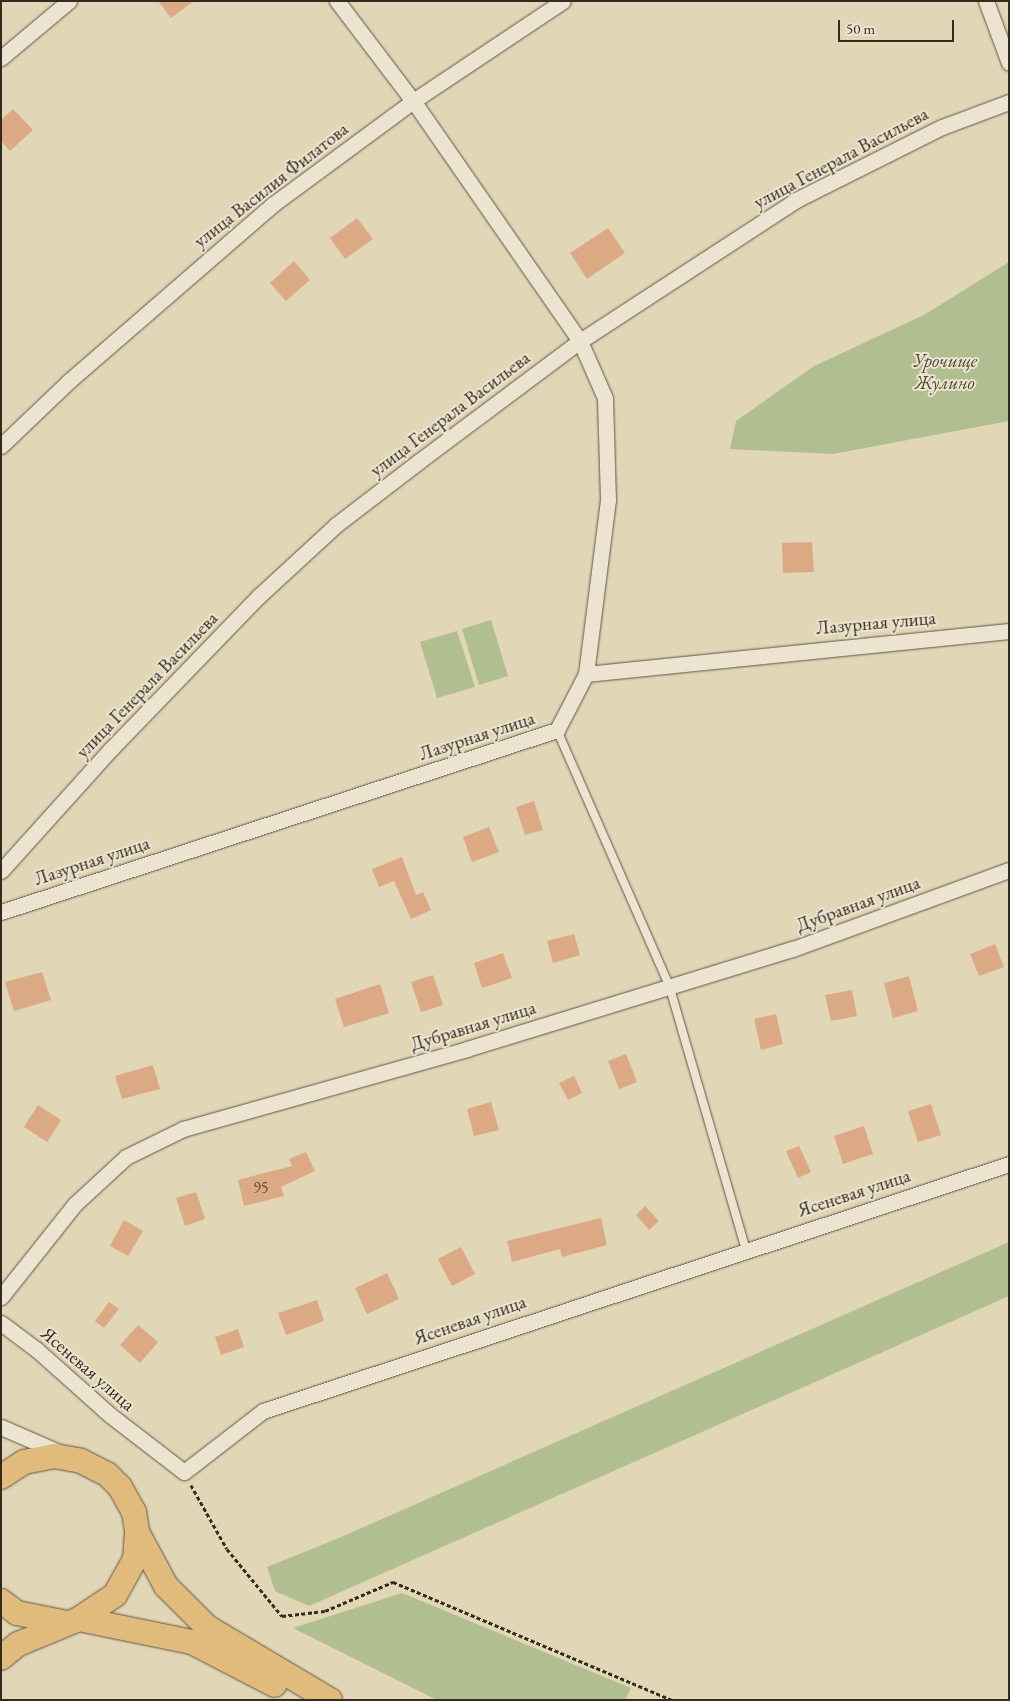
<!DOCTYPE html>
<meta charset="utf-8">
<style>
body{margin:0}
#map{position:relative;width:1010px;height:1701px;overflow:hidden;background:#e1d6b6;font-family:"EB Garamond",serif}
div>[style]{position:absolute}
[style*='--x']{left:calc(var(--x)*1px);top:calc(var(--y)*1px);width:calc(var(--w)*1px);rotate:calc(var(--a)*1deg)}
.green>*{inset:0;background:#b1be90}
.building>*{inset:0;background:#dbaa85}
.path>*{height:2.5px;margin-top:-1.25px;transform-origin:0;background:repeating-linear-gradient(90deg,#362a1e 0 4px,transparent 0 6.5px)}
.roads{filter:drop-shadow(0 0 1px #615544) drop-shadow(0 0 1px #615544)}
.service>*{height:8px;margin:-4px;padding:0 4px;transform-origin:4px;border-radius:4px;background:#ece4d0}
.minor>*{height:15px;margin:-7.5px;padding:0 7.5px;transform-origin:7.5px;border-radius:7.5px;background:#ece4d0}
.primary>*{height:24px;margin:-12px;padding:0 12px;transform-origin:12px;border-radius:12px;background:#e0bb7b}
span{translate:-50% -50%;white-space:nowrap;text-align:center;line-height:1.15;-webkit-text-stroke:4px #ece4d0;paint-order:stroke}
.number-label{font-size:16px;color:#5f4a38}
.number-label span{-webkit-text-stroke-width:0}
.street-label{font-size:19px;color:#362a1e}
.park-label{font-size:19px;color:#4f4835;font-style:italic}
.frame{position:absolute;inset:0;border:2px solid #362a1e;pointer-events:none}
.scale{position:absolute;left:838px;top:20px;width:116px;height:22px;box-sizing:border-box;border:2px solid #362a1e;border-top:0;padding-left:6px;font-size:15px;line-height:18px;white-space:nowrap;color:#362a1e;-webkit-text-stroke:4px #ece4d0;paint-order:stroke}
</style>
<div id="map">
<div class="green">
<i style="clip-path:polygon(1009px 262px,1009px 421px,833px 454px,730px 449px,736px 421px,814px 366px,924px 315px)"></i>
<i style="clip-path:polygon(491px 620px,508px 676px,479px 685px,462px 629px)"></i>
<i style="clip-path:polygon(457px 631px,475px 687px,437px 698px,420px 642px)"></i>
<i style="clip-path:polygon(1009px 1242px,1009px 1296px,309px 1606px,275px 1591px,267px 1567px,339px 1538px)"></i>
<i style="clip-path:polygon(402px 1593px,631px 1688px,625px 1700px,437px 1700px,293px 1628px)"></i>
</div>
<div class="building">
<i style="clip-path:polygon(158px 1px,194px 1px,171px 18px)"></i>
<i style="clip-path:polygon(13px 109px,33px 130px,10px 151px,1px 141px,1px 120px)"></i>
<i style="clip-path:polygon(357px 218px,373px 239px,345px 259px,330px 238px)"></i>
<i style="clip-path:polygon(608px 228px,625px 253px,587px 279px,570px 253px)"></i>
<i style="clip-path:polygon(294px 261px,310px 280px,286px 301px,270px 283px)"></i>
<i style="clip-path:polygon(812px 542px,814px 572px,783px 573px,782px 543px)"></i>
<i style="clip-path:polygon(534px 801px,543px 830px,525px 835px,516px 807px)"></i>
<i style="clip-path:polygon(489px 827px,499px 852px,472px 862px,463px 837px)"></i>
<i style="clip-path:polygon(402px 857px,416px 895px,423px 892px,431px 910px,411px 919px,394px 881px,379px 887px,372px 869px)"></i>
<i style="clip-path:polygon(574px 934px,580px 955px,553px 963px,547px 941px)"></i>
<i style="clip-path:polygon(995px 944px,1004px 967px,979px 976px,970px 954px)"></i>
<i style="clip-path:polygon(503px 953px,512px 978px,482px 988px,474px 963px)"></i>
<i style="clip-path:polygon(42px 972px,51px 1000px,14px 1011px,5px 982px)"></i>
<i style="clip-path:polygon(433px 975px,443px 1005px,421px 1012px,411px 982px)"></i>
<i style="clip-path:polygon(909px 976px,918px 1011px,893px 1018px,884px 983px)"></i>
<i style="clip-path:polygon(380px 984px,389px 1013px,344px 1027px,335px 999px)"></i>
<i style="clip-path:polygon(852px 990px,857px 1016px,831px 1021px,825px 995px)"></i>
<i style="clip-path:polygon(776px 1014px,783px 1044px,761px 1050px,754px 1019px)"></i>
<i style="clip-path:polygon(626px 1054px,637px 1082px,619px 1089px,608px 1061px)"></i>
<i style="clip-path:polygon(153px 1065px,160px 1089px,122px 1099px,115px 1076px)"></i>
<i style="clip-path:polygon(574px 1076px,582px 1093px,568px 1100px,559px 1083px)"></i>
<i style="clip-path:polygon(491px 1102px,499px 1130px,474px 1136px,467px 1109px)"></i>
<i style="clip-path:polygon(931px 1104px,941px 1135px,918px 1142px,908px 1111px)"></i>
<i style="clip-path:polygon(38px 1105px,61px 1120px,47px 1142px,24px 1127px)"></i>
<i style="clip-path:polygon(864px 1126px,873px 1154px,843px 1164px,834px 1136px)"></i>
<i style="clip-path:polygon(799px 1146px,811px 1172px,798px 1178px,786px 1151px)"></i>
<i style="clip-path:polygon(306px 1152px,315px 1171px,281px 1187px,284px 1196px,244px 1206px,238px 1180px,292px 1166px,289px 1159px)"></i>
<i style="clip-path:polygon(196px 1192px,205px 1219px,185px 1226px,176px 1198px)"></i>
<i style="clip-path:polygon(645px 1206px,659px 1221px,649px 1230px,636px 1215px)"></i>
<i style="clip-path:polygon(601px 1218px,607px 1245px,562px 1257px,560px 1249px,512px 1262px,507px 1241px)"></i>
<i style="clip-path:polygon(124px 1220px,143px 1231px,128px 1256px,110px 1246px)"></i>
<i style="clip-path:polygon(461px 1247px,475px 1274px,452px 1286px,438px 1259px)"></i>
<i style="clip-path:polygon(387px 1273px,399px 1299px,367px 1314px,355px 1288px)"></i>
<i style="clip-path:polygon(317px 1300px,324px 1321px,286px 1335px,278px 1313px)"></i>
<i style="clip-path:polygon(109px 1302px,119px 1309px,104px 1328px,95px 1321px)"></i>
<i style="clip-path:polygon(138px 1325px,158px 1342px,140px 1363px,120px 1345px)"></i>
<i style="clip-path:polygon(238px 1329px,244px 1347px,221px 1355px,215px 1337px)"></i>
</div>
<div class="path">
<i style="--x:191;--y:1485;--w:73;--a:60.6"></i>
<i style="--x:227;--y:1549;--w:87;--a:50.6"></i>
<i style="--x:282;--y:1616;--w:43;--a:-6.6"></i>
<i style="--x:325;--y:1611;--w:74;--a:-23.1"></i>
<i style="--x:393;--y:1582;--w:304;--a:22.9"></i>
</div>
<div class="roads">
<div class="service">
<i style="--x:557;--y:730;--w:279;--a:66.3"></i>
<i style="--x:669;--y:985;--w:276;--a:73.8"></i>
</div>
<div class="minor">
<i style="--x:986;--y:1;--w:66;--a:69.6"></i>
<i style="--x:1;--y:58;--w:89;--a:-40"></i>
<i style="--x:1;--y:446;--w:94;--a:-43.7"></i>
<i style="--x:69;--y:381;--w:269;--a:-40.9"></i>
<i style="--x:272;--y:205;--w:175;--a:-36.4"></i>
<i style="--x:413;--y:101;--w:180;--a:-33.7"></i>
<i style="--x:586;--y:674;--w:425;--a:-5.8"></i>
<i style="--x:1;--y:871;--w:164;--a:-48"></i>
<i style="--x:111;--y:749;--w:213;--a:-46"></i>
<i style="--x:259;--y:596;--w:105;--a:-42.7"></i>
<i style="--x:336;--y:525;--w:103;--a:-37.5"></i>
<i style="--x:418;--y:462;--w:202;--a:-36.8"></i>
<i style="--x:580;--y:341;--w:258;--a:-33.1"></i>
<i style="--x:796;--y:200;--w:163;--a:-26.6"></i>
<i style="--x:942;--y:127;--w:72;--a:-20.5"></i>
<i style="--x:1;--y:912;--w:585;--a:-18.13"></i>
<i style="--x:557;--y:730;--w:63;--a:-62.6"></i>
<i style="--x:586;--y:674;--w:175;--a:-82.8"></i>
<i style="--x:608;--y:500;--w:102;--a:-91.7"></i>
<i style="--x:605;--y:398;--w:62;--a:-113.7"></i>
<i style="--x:580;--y:341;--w:292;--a:-124.8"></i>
<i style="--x:413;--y:101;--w:126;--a:-127.2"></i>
<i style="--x:1;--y:1297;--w:119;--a:-51.5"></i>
<i style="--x:75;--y:1204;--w:69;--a:-42.7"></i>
<i style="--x:126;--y:1157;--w:64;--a:-26.2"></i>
<i style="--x:183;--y:1129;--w:295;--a:-15.7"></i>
<i style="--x:467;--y:1049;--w:341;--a:-17.1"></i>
<i style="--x:793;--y:949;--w:230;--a:-20.1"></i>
<i style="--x:1;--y:1323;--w:45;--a:36.9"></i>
<i style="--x:37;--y:1350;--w:98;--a:41.7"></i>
<i style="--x:110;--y:1415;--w:93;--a:37.6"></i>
<i style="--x:184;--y:1472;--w:100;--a:-37.7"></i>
<i style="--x:263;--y:1411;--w:786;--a:-18.32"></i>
<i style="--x:1;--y:1427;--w:65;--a:23.4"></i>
</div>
<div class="primary">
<i style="--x:1;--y:1477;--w:27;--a:-33"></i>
<i style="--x:24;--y:1462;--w:31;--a:-11"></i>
<i style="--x:54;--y:1456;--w:27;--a:10"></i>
<i style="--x:81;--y:1461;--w:29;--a:27"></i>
<i style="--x:107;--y:1474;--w:18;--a:45"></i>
<i style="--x:120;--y:1487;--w:29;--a:61"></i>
<i style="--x:134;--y:1512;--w:20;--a:81"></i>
<i style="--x:137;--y:1532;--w:27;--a:94"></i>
<i style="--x:135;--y:1559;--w:41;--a:119.1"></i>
<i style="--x:115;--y:1595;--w:43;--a:146.3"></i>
<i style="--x:79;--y:1619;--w:66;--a:157.7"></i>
<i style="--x:18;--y:1644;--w:22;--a:141"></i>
<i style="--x:137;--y:1532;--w:61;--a:61.8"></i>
<i style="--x:166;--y:1586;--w:58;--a:45"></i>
<i style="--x:207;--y:1627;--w:143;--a:30.7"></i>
<i style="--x:1;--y:1601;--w:20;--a:37"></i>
<i style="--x:17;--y:1613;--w:51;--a:11.3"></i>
<i style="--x:79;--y:1619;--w:115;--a:11.5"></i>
<i style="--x:192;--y:1642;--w:93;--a:27.4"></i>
</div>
</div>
<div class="number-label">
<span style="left:261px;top:1188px">95</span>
</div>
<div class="street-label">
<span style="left:841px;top:158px;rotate:-28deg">улица Генерала Васильева</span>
<span style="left:271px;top:185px;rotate:-38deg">улица Василия Филатова</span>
<span style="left:450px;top:414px;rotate:-37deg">улица Генерала Васильева</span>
<span style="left:876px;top:623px;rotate:-5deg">Лазурная улица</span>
<span style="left:147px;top:685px;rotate:-46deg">улица Генерала Васильева</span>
<span style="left:477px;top:736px;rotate:-18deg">Лазурная улица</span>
<span style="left:92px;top:861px;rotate:-18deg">Лазурная улица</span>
<span style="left:858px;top:904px;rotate:-20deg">Дубравная улица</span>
<span style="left:473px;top:1026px;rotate:-17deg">Дубравная улица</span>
<span style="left:854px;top:1193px;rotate:-18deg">Ясеневая улица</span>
<span style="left:470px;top:1320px;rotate:-19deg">Ясеневая улица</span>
<span style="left:88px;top:1369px;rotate:41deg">Ясеневая улица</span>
</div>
<div class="park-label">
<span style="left:945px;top:372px">Урочище<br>Жулино</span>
</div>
<div class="frame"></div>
<div class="scale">50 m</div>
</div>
